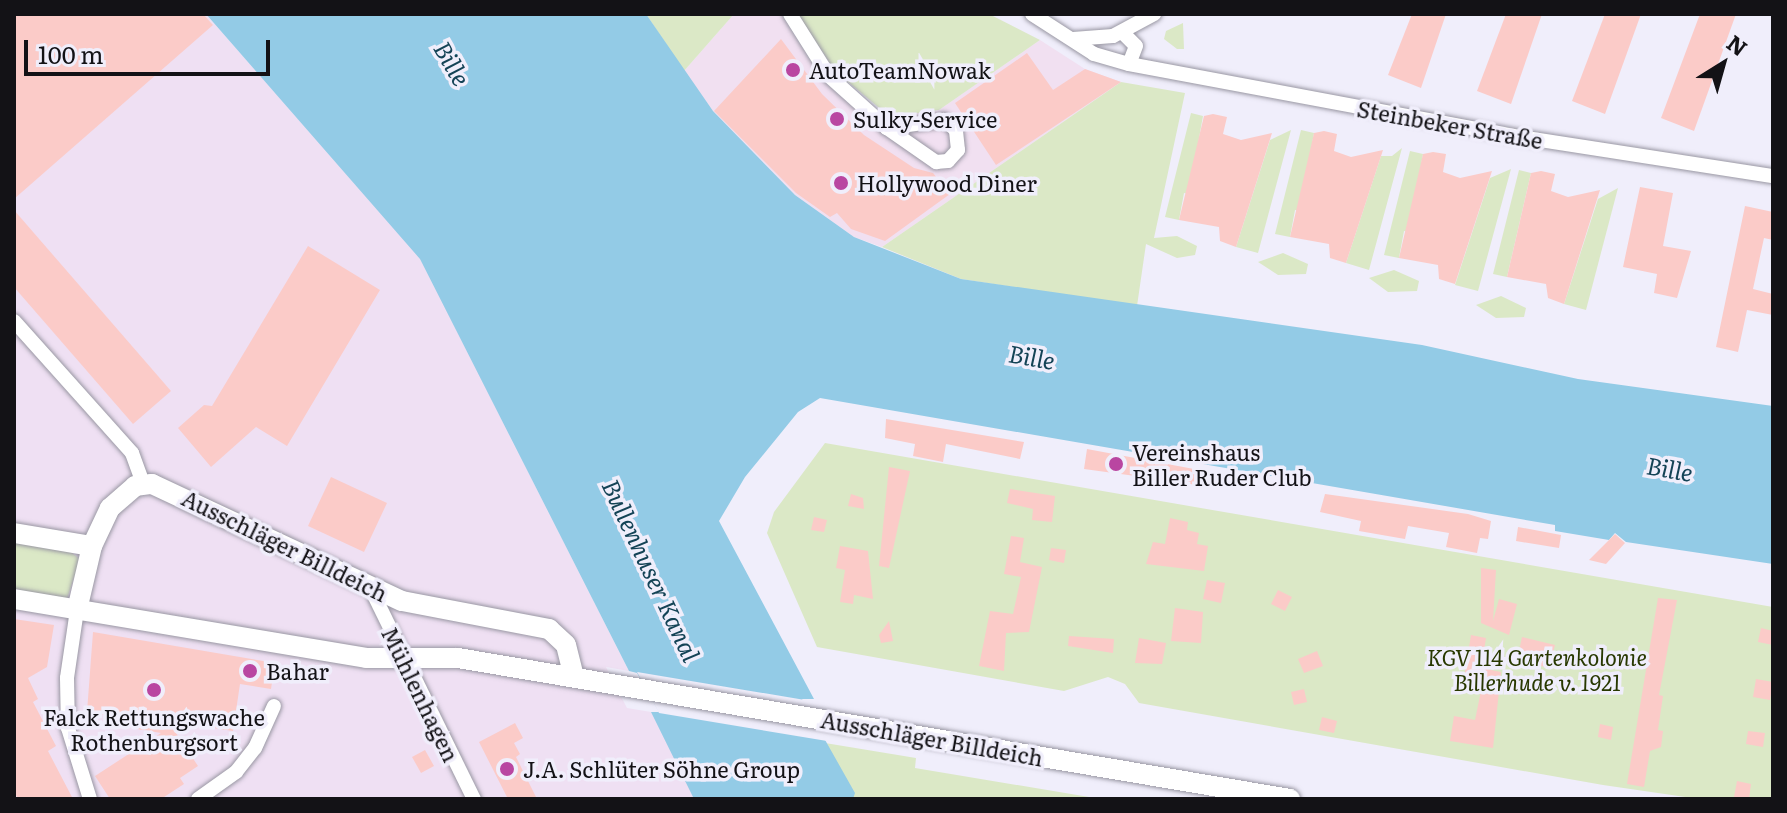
<!DOCTYPE html>
<meta charset="utf-8">
<style>
body{margin:0}
#map{position:relative;width:1787px;height:813px;overflow:hidden;background:#f0eefb;font-family:Literata,serif}
div>[style]{position:absolute}
[style*='--x']{left:calc(var(--x)*1px);top:calc(var(--y)*1px);width:calc(var(--w)*1px);rotate:calc(var(--a)*1deg)}
.commercial>*{inset:0;background:#f1e0f1}
.industrial>*{inset:0;background:#efe0f3}
.green>*{inset:0;background:#dbe8c6}
.water>*{inset:0;background:#93cbe6}
.pier>*{inset:0;background:#f0eefb}
.building>*{inset:0;background:#fbcbc8}
.roads{filter:drop-shadow(0 0 2px #9997a3) drop-shadow(0 0 2px #9997a3)}
.street>*{height:14px;margin:-7px;padding:0 7px;transform-origin:7px;border-radius:7px;background:#fff}
.secondary>*{height:20px;margin:-10px;padding:0 10px;transform-origin:10px;border-radius:10px;background:#fff}
.dots>*{width:22px;height:22px;translate:-50% -50%;box-sizing:border-box;border:4px solid #f0eefb;border-radius:50%}
span{translate:-50% -50%;white-space:nowrap;text-align:center;line-height:1.15;-webkit-text-stroke:7px #f0eefb;paint-order:stroke}
.poi-label{font-size:22px;color:#131216}
.left{translate:0 -50%;text-align:left}
.street-label{font-size:22px;color:#131216}
.park-label{font-size:22px;color:#283800;font-style:italic}
.water-label{font-size:24px;color:#144356;font-style:italic}
.frame{position:absolute;inset:0;border:16px solid #131216;pointer-events:none}
.north{position:absolute;left:1683px;top:24px;width:80px;height:80px;-webkit-text-stroke:6px #f0eefb;paint-order:stroke;rotate:37deg;font-size:22px;font-weight:700;line-height:32px;text-align:center;color:#131216}
.north::after{content:'';display:block;margin:auto;width:28px;height:36px;background:#131216;clip-path:polygon(50% 0,100% 100%,50% 72%,0 100%)}
.scale{position:absolute;left:24px;top:40px;width:246px;height:36px;box-sizing:border-box;border:4px solid #131216;border-top:0;padding-left:10px;font-size:24px;line-height:28px;white-space:nowrap;color:#131216;-webkit-text-stroke:6px #f0eefb;paint-order:stroke}
</style>
<div id="map">
<div class="commercial">
<i style="clip-path:polygon(734px 14px,781px 14px,823px 81px,883px 133px,890px 117px,939px 110px,1040px 40px,1085px 69px,1121px 82px,882px 247px,854px 237px,795px 195px,713px 111px,684px 71px)"></i>
</div>
<div class="industrial">
<i style="clip-path:polygon(14px 14px,206px 14px,420px 258px,629px 671px,606px 667px,627px 708px,651px 712px,696px 799px,14px 799px)"></i>
</div>
<div class="green">
<i style="clip-path:polygon(646px 14px,734px 14px,684px 71px)"></i>
<i style="clip-path:polygon(798px 14px,989px 14px,1040px 40px,939px 110px,890px 117px,835px 71px)"></i>
<i style="clip-path:polygon(1183px 23px,1184px 49px,1177px 49px,1164px 39px,1166px 31px)"></i>
<i style="clip-path:polygon(1121px 82px,1185px 93px,1154px 238px,1177px 236px,1197px 246px,1195px 255px,1177px 258px,1146px 244px,1137px 306px,961px 279px,882px 247px)"></i>
<i style="clip-path:polygon(1191px 113px,1203px 116px,1189px 194px,1184px 193px,1179px 220px,1165px 217px)"></i>
<i style="clip-path:polygon(1291px 130px,1258px 253px,1236px 247px,1270px 140px)"></i>
<i style="clip-path:polygon(1301px 130px,1314px 133px,1300px 211px,1295px 210px,1290px 237px,1275px 234px)"></i>
<i style="clip-path:polygon(1402px 148px,1369px 270px,1346px 263px,1381px 156px,1392px 156px)"></i>
<i style="clip-path:polygon(1410px 151px,1423px 154px,1409px 232px,1404px 231px,1399px 258px,1384px 255px)"></i>
<i style="clip-path:polygon(1511px 169px,1478px 291px,1455px 285px,1490px 178px)"></i>
<i style="clip-path:polygon(1519px 170px,1531px 173px,1507px 277px,1493px 274px)"></i>
<i style="clip-path:polygon(1618px 188px,1586px 310px,1564px 304px,1598px 199px)"></i>
<i style="clip-path:polygon(1283px 253px,1308px 264px,1306px 274px,1278px 275px,1258px 262px)"></i>
<i style="clip-path:polygon(1394px 270px,1419px 281px,1417px 291px,1388px 292px,1369px 278px)"></i>
<i style="clip-path:polygon(1501px 296px,1526px 308px,1524px 317px,1496px 318px,1476px 305px)"></i>
<i style="clip-path:polygon(825px 443px,1773px 607px,1773px 799px,1699px 799px,1603px 785px,1139px 703px,1125px 684px,1108px 677px,1064px 691px,817px 647px,767px 533px,774px 512px)"></i>
<i style="clip-path:polygon(14px 541px,68px 550px,80px 559px,67px 599px,14px 594px)"></i>
<i style="clip-path:polygon(825px 743px,916px 758px,915px 768px,1101px 799px,853px 799px)"></i>
</div>
<div class="water">
<i style="clip-path:polygon(206px 14px,646px 14px,713px 111px,795px 195px,854px 237px,961px 279px,1422px 345px,1578px 379px,1773px 406px,1773px 564px,1626px 542px,1615px 533px,1609px 540px,1555px 531px,1555px 525px,820px 398px,798px 412px,745px 477px,719px 521px,814px 699px,802px 699px,855px 793px,853px 799px,694px 799px,651px 712px,659px 712px,637px 673px,629px 671px,420px 259px)"></i>
</div>
<div class="pier">
<i style="clip-path:polygon(637px 672px,805px 700px,827px 741px,659px 713px)"></i>
</div>
<div class="building">
<i style="clip-path:polygon(14px 14px,203px 14px,213px 25px,14px 199px)"></i>
<i style="clip-path:polygon(1412px 14px,1446px 14px,1421px 88px,1388px 75px)"></i>
<i style="clip-path:polygon(1506px 14px,1542px 14px,1511px 104px,1477px 91px)"></i>
<i style="clip-path:polygon(1605px 14px,1641px 14px,1605px 114px,1572px 101px)"></i>
<i style="clip-path:polygon(1700px 14px,1736px 14px,1694px 131px,1661px 118px)"></i>
<i style="clip-path:polygon(781px 39px,822px 94px,864px 135px,914px 168px,933px 173px,950px 194px,885px 241px,851px 229px,837px 213px,830px 217px,796px 193px,714px 111px)"></i>
<i style="clip-path:polygon(1027px 53px,1053px 90px,1085px 69px,1121px 82px,996px 165px,955px 103px)"></i>
<i style="clip-path:polygon(1213px 114px,1227px 117px,1223px 134px,1241px 140px,1272px 133px,1236px 247px,1220px 241px,1219px 227px,1179px 220px,1204px 116px)"></i>
<i style="clip-path:polygon(1324px 131px,1337px 134px,1334px 151px,1351px 157px,1383px 150px,1346px 263px,1330px 258px,1329px 244px,1290px 237px,1314px 133px)"></i>
<i style="clip-path:polygon(1433px 152px,1446px 154px,1443px 172px,1460px 178px,1492px 171px,1455px 284px,1439px 279px,1438px 265px,1399px 258px,1423px 154px)"></i>
<i style="clip-path:polygon(1541px 171px,1555px 174px,1551px 191px,1568px 197px,1600px 190px,1564px 304px,1548px 298px,1546px 284px,1507px 277px,1531px 173px)"></i>
<i style="clip-path:polygon(1640px 187px,1673px 193px,1663px 246px,1691px 251px,1677px 298px,1654px 293px,1657px 274px,1623px 267px)"></i>
<i style="clip-path:polygon(1745px 206px,1773px 212px,1773px 240px,1764px 238px,1753px 289px,1773px 294px,1773px 315px,1747px 310px,1738px 352px,1716px 347px)"></i>
<i style="clip-path:polygon(14px 210px,171px 391px,133px 424px,14px 287px)"></i>
<i style="clip-path:polygon(308px 246px,380px 290px,287px 446px,256px 427px,211px 467px,178px 428px,204px 405px,212px 406px)"></i>
<i style="clip-path:polygon(886px 419px,1024px 442px,1020px 459px,946px 444px,943px 462px,913px 456px,915px 444px,885px 438px)"></i>
<i style="clip-path:polygon(1087px 449px,1210px 472px,1207px 487px,1185px 483px,1184px 488px,1171px 485px,1172px 481px,1084px 469px)"></i>
<i style="clip-path:polygon(889px 467px,910px 471px,889px 568px,879px 566px)"></i>
<i style="clip-path:polygon(331px 477px,387px 503px,364px 552px,308px 526px)"></i>
<i style="clip-path:polygon(1010px 489px,1055px 496px,1052px 522px,1032px 520px,1033px 509px,1007px 503px)"></i>
<i style="clip-path:polygon(851px 494px,863px 498px,864px 509px,848px 506px)"></i>
<i style="clip-path:polygon(1325px 494px,1468px 514px,1491px 521px,1488px 539px,1480px 538px,1477px 553px,1446px 547px,1449px 533px,1408px 526px,1405px 539px,1359px 531px,1361px 521px,1320px 512px)"></i>
<i style="clip-path:polygon(814px 517px,827px 520px,824px 532px,811px 530px)"></i>
<i style="clip-path:polygon(1170px 518px,1188px 522px,1187px 530px,1199px 533px,1197px 544px,1208px 546px,1204px 571px,1146px 564px,1153px 542px,1165px 544px)"></i>
<i style="clip-path:polygon(1518px 527px,1561px 535px,1559px 548px,1516px 541px)"></i>
<i style="clip-path:polygon(1615px 534px,1625px 543px,1606px 564px,1589px 560px)"></i>
<i style="clip-path:polygon(1011px 536px,1024px 538px,1020px 562px,1042px 567px,1029px 632px,1006px 633px,1004px 671px,979px 666px,990px 611px,1013px 614px,1021px 577px,1004px 574px)"></i>
<i style="clip-path:polygon(840px 546px,868px 551px,873px 599px,854px 595px,853px 604px,840px 602px,845px 570px,836px 568px)"></i>
<i style="clip-path:polygon(1051px 548px,1066px 550px,1064px 563px,1049px 560px)"></i>
<i style="clip-path:polygon(1481px 568px,1496px 570px,1493px 621px,1499px 599px,1517px 604px,1509px 635px,1481px 623px)"></i>
<i style="clip-path:polygon(1207px 580px,1225px 583px,1221px 603px,1203px 599px)"></i>
<i style="clip-path:polygon(1278px 590px,1292px 597px,1285px 611px,1271px 604px)"></i>
<i style="clip-path:polygon(1658px 598px,1677px 600px,1659px 695px,1663px 696px,1658px 730px,1663px 731px,1661px 747px,1650px 751px,1644px 787px,1627px 784px)"></i>
<i style="clip-path:polygon(1175px 608px,1203px 612px,1201px 643px,1171px 641px)"></i>
<i style="clip-path:polygon(14px 619px,54px 625px,47px 667px,28px 678px,38px 699px,33px 702px,56px 746px,48px 751px,73px 799px,18px 799px,14px 791px)"></i>
<i style="clip-path:polygon(889px 621px,893px 641px,881px 643px,879px 635px)"></i>
<i style="clip-path:polygon(1761px 628px,1773px 631px,1773px 645px,1758px 642px)"></i>
<i style="clip-path:polygon(93px 632px,275px 663px,271px 689px,240px 684px,233px 731px,168px 721px,198px 766px,180px 778px,184px 784px,161px 799px,110px 799px,95px 776px,161px 733px,125px 727px,127px 718px,87px 712px)"></i>
<i style="clip-path:polygon(1471px 635px,1486px 638px,1481px 668px,1501px 672px,1493px 748px,1450px 741px,1454px 716px,1475px 720px,1482px 686px,1463px 684px)"></i>
<i style="clip-path:polygon(1069px 636px,1114px 639px,1113px 653px,1068px 646px)"></i>
<i style="clip-path:polygon(1522px 637px,1555px 645px,1549px 668px,1517px 660px)"></i>
<i style="clip-path:polygon(1139px 638px,1166px 643px,1162px 664px,1135px 663px)"></i>
<i style="clip-path:polygon(1317px 651px,1323px 666px,1304px 673px,1298px 659px)"></i>
<i style="clip-path:polygon(1756px 679px,1773px 682px,1770px 700px,1753px 697px)"></i>
<i style="clip-path:polygon(1304px 689px,1307px 702px,1294px 705px,1291px 692px)"></i>
<i style="clip-path:polygon(1322px 717px,1337px 721px,1334px 733px,1319px 730px)"></i>
<i style="clip-path:polygon(515px 723px,523px 738px,514px 743px,520px 754px,516px 757px,537px 799px,508px 799px,479px 742px)"></i>
<i style="clip-path:polygon(1600px 724px,1613px 727px,1611px 740px,1598px 737px)"></i>
<i style="clip-path:polygon(1748px 731px,1765px 733px,1763px 747px,1746px 744px)"></i>
<i style="clip-path:polygon(425px 750px,434px 766px,421px 773px,412px 757px)"></i>
<i style="clip-path:polygon(1737px 781px,1751px 784px,1749px 799px,1734px 797px)"></i>
</div>
<div class="roads">
<div class="street">
<i style="--x:790;--y:14;--w:73;--a:57.8"></i>
<i style="--x:829;--y:76;--w:78;--a:41.9"></i>
<i style="--x:887;--y:128;--w:60;--a:34.8"></i>
<i style="--x:936;--y:162;--w:12;--a:-5"></i>
<i style="--x:948;--y:161;--w:15;--a:-48"></i>
<i style="--x:958;--y:150;--w:20;--a:-96"></i>
<i style="--x:956;--y:130;--w:16;--a:-140"></i>
<i style="--x:944;--y:120;--w:58;--a:172"></i>
<i style="--x:1032;--y:14;--w:74;--a:32.8"></i>
<i style="--x:1094;--y:54;--w:36;--a:16"></i>
<i style="--x:1129;--y:64;--w:398;--a:10.6"></i>
<i style="--x:1520;--y:137;--w:256;--a:8.8"></i>
<i style="--x:1123;--y:33;--w:18;--a:45"></i>
<i style="--x:1136;--y:46;--w:19;--a:111"></i>
<i style="--x:1073;--y:39;--w:40;--a:-4.3"></i>
<i style="--x:1113;--y:36;--w:47;--a:-28.2"></i>
<i style="--x:14;--y:321;--w:177;--a:48.2"></i>
<i style="--x:132;--y:453;--w:33;--a:70"></i>
<i style="--x:371;--y:589;--w:234;--a:63.9"></i>
<i style="--x:77;--y:610;--w:69;--a:98.4"></i>
<i style="--x:67;--y:678;--w:50;--a:88.9"></i>
<i style="--x:68;--y:728;--w:74;--a:72.8"></i>
<i style="--x:198;--y:799;--w:47;--a:-35.4"></i>
<i style="--x:236;--y:772;--w:31;--a:-52"></i>
<i style="--x:255;--y:748;--w:46;--a:-65.7"></i>
</div>
<div class="secondary">
<i style="--x:14;--y:533;--w:79;--a:9.5"></i>
<i style="--x:14;--y:599;--w:357;--a:9.5"></i>
<i style="--x:366;--y:658;--w:92;--a:0"></i>
<i style="--x:458;--y:658;--w:844;--a:9.62"></i>
<i style="--x:77;--y:610;--w:66;--a:-76.8"></i>
<i style="--x:92;--y:546;--w:42;--a:-64.7"></i>
<i style="--x:110;--y:508;--w:33;--a:-41"></i>
<i style="--x:135;--y:486;--w:17;--a:-7"></i>
<i style="--x:152;--y:484;--w:276;--a:25.1"></i>
<i style="--x:402;--y:601;--w:150;--a:10.8"></i>
<i style="--x:549;--y:629;--w:23;--a:43"></i>
<i style="--x:566;--y:645;--w:33;--a:76"></i>
</div>
</div>
<div class="dots">
<i style="left:793px;top:70px;background:#b946a1"></i>
<i style="left:837px;top:119px;background:#b946a1"></i>
<i style="left:841px;top:183px;background:#b946a1"></i>
<i style="left:1116px;top:464px;background:#b946a1"></i>
<i style="left:250px;top:671px;background:#b946a1"></i>
<i style="left:154px;top:690px;background:#b946a1"></i>
<i style="left:507px;top:769px;background:#b946a1"></i>
</div>
<div class="poi-label">
<span class="left" style="left:809px;top:70px">AutoTeamNowak</span>
<span class="left" style="left:853px;top:119px">Sulky-Service</span>
<span class="left" style="left:857px;top:183px">Hollywood Diner</span>
<span class="left" style="left:1132px;top:464px">Vereinshaus<br>Biller Ruder Club</span>
<span class="left" style="left:266px;top:671px">Bahar</span>
<span style="left:154px;top:729px">Falck Rettungswache<br>Rothenburgsort</span>
<span class="left" style="left:523px;top:769px">J.A. Schlüter Söhne Group</span>
</div>
<div class="street-label">
<span style="left:1450px;top:124px;rotate:10deg">Steinbeker Straße</span>
<span style="left:285px;top:545px;rotate:26deg">Ausschläger Billdeich</span>
<span style="left:421px;top:694px;rotate:64deg">Mühlenhagen</span>
<span style="left:932px;top:738px;rotate:10deg">Ausschläger Billdeich</span>
</div>
<div class="park-label">
<span style="left:1537px;top:669px">KGV 114 Gartenkolonie<br>Billerhude v. 1921</span>
</div>
<div class="water-label">
<span style="left:453px;top:63px;rotate:60deg">Bille</span>
<span style="left:1032px;top:356px;rotate:10deg">Bille</span>
<span style="left:1670px;top:468px;rotate:10deg">Bille</span>
<span style="left:652px;top:570px;rotate:65deg">Bullenhuser Kanal</span>
</div>
<div class="frame"></div>
<div class="north">N</div>
<div class="scale">100 m</div>
</div>
